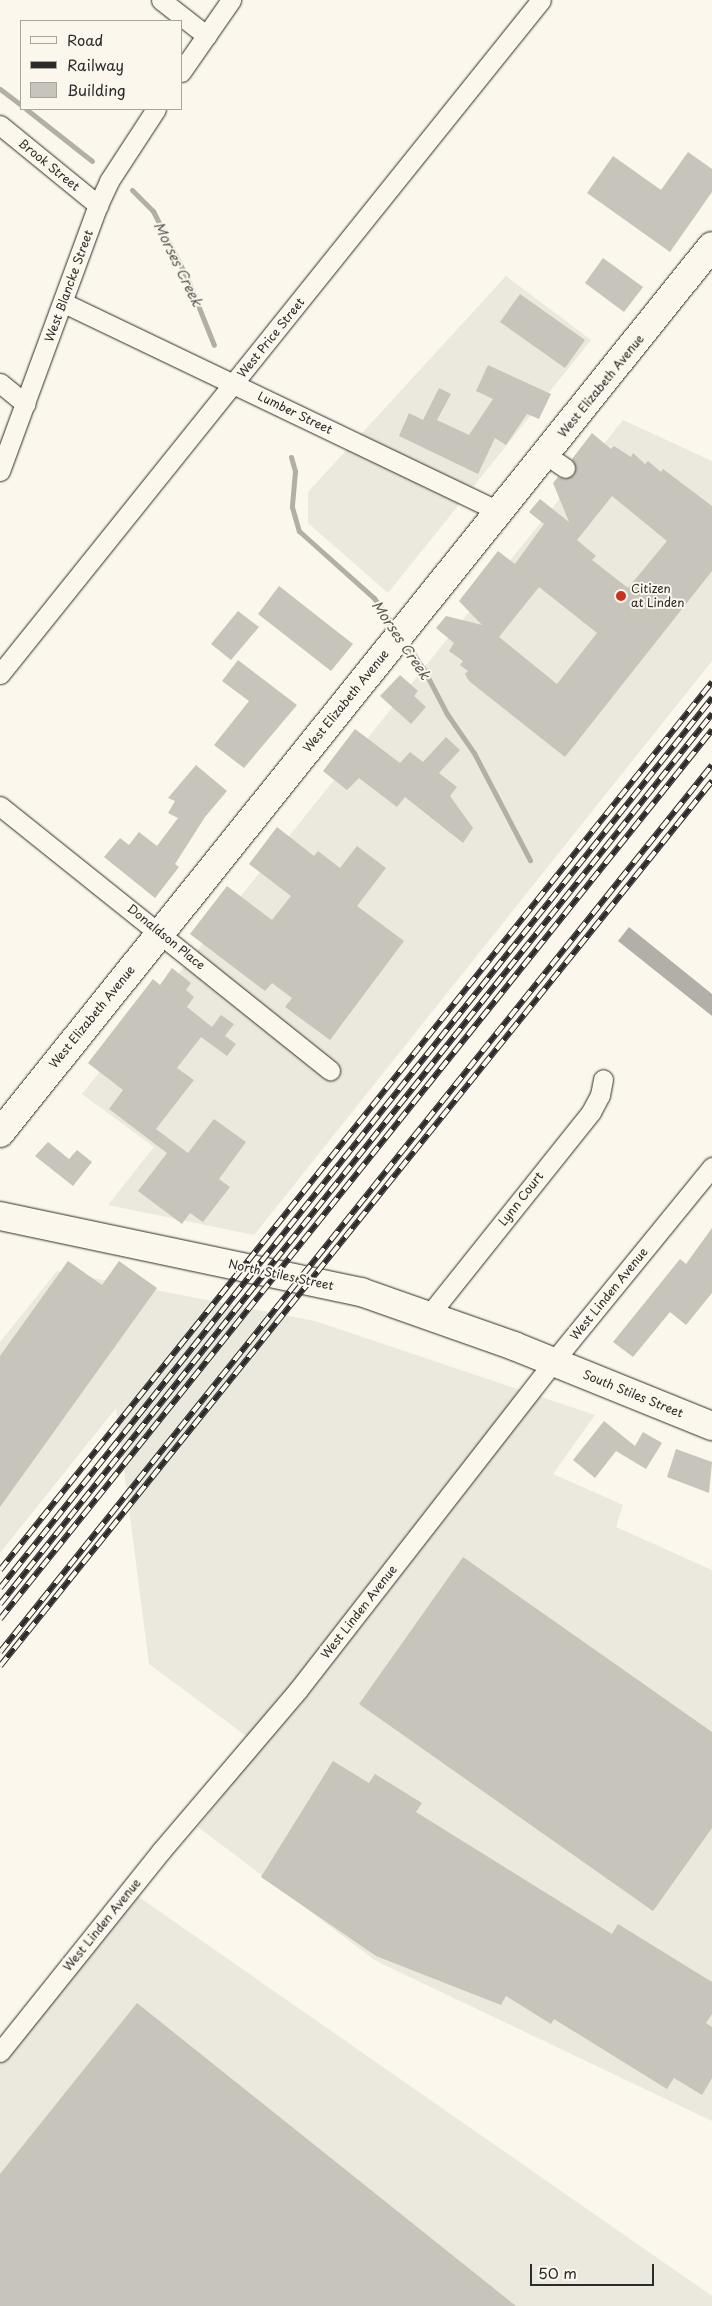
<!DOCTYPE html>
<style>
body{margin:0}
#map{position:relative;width:712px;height:2306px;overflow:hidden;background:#fbf7ec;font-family:"Playpen Sans",sans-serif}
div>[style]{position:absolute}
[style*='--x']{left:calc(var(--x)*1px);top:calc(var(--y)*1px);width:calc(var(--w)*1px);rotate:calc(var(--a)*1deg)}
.built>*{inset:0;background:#ebe8de}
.water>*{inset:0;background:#b1afa7}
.stream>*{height:5px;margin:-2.5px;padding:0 2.5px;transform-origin:2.5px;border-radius:2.5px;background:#b1afa7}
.building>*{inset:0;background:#c7c4bc}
.roads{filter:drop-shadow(0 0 1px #2b2b2b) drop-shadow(0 0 1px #2b2b2b)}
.street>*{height:19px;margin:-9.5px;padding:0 9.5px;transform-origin:9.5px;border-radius:9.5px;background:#fbf7ec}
.secondary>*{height:28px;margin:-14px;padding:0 14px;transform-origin:14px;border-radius:14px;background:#fbf7ec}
.rail>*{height:5.5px;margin-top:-2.75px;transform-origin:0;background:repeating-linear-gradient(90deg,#fbf7ec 0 11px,#2b2b2b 0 22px);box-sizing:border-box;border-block:1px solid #2b2b2b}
.dots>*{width:14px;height:14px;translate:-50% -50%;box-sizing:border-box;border:2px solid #fbf7ec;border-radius:50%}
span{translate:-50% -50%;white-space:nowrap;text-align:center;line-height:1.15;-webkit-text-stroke:4px #fbf7ec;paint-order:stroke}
.street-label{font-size:12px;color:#2b2b2b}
.poi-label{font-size:12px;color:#2b2b2b}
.left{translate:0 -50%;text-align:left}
.water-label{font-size:14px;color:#5a5956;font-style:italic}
.legend{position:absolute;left:20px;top:20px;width:162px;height:90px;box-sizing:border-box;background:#fbf7ec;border:1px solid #a8a59f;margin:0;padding:6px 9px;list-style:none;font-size:15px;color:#2b2b2b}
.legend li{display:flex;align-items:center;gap:10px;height:25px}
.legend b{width:25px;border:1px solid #a8a59f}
.scale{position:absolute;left:530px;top:2264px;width:124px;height:22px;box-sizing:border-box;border:2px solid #2b2b2b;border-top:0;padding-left:6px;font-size:15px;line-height:18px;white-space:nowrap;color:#2b2b2b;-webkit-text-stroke:4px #fbf7ec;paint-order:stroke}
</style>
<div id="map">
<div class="built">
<i style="clip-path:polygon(506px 276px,591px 340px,388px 593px,308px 523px,308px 492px)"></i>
<i style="clip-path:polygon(623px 420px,712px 461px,712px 661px,254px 1235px,108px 1205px,154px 1147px,82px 1094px)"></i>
<i style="clip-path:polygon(57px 1271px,315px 1321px,595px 1415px,553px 1474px,623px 1505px,616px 1527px,712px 1570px,712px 2121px,376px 1961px,198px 1827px,261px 1747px,149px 1664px,116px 1408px,0 1553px,0 1342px)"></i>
<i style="clip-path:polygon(133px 1893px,712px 2296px,712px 2306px,0 2306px,0 2057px)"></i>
</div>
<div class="water">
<i style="clip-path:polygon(629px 927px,712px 994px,712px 1016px,618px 941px)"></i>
</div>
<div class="stream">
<i style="--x:0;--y:89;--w:26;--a:37"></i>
<i style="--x:26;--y:109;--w:84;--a:38.2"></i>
<i style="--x:132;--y:190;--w:30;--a:45"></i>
<i style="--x:153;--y:211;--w:75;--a:63.1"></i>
<i style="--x:187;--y:278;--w:72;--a:68.1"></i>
<i style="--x:291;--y:457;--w:15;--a:74"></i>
<i style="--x:295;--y:471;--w:36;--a:95"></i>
<i style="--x:292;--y:507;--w:25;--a:74"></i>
<i style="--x:299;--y:531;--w:101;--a:41.8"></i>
<i style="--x:374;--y:598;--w:37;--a:55"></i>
<i style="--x:406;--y:643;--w:30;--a:56"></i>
<i style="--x:423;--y:668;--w:52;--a:62.4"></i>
<i style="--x:447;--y:714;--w:47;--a:55.3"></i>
<i style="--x:474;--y:753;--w:121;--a:62.4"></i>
</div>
<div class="building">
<i style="clip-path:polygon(688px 152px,712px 169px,712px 192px,670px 252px,587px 193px,613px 156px,661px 190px)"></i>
<i style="clip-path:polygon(603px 258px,643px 287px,624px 312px,585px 283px)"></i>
<i style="clip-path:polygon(520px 294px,585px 340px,565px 368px,500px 322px)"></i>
<i style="clip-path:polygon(488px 365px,551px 394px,539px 419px,527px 414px,506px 445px,495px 438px,478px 474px,399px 436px,409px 413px,423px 420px,439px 388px,451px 394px,437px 420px,469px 435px,493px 399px,476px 391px)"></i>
<i style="clip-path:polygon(evenodd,592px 433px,611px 449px,614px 446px,631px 457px,633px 453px,645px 464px,648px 461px,661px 472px,663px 469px,712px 506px,712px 571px,565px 757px,469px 681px,465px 674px,468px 671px,460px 665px,463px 661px,449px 651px,454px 643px,436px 628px,446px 616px,482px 625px,459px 601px,498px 551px,515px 564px,544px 524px,529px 512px,540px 499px,569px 522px,553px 483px,558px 477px,565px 479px,574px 475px,576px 468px,572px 459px,592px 433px,612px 496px,667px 541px,628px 588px,592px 560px,596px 556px,577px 540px,612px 496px,592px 433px,539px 587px,597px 633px,557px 684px,499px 637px,539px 587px)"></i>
<i style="clip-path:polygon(279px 586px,353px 644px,331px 671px,258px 614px)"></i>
<i style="clip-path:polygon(238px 611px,259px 627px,231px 660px,211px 644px)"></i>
<i style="clip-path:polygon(238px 660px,297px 705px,244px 768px,214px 745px,249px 701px,222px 681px)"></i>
<i style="clip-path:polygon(400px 675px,418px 691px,414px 696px,426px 707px,411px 724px,380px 696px)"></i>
<i style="clip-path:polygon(355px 729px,400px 763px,410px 752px,423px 762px,446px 737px,460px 750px,439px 773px,457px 787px,450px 796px,473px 828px,463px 843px,405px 797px,397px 807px,359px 778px,347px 790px,323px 771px)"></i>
<i style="clip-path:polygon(196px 765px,227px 791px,205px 817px,175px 864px,179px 867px,155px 898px,104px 857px,120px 838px,129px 845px,139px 832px,157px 846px,178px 818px,168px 813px,175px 801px,168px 798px)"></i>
<i style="clip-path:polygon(277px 827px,314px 856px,318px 851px,340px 868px,357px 846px,386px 868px,357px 906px,404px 941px,330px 1040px,285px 1007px,292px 998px,272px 983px,265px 991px,190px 934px,227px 886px,272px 920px,291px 896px,249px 864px)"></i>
<i style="clip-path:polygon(172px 968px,191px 983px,186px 990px,194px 997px,187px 1007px,212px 1027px,221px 1015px,234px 1024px,225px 1036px,236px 1044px,227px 1056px,201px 1037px,177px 1068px,194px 1080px,156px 1129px,188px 1153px,214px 1119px,246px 1142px,219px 1179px,230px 1187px,203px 1222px,190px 1213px,182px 1224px,138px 1191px,167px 1153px,109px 1109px,123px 1090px,88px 1063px,153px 979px,160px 985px)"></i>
<i style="clip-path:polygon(48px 1142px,69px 1159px,77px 1150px,92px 1162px,73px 1186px,35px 1156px)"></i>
<i style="clip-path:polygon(712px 1228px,712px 1293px,686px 1325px,670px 1312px,633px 1357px,613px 1342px,680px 1259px,686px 1264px)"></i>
<i style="clip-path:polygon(68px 1261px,102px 1285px,119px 1261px,157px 1288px,0 1507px,0 1356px)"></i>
<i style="clip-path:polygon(604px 1421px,635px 1446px,643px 1432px,662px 1443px,646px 1469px,616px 1451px,595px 1478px,573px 1460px)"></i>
<i style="clip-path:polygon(676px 1449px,712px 1462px,709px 1493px,667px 1477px)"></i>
<i style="clip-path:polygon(463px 1557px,712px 1732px,712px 1828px,653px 1911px,359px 1704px)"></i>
<i style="clip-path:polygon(333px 1761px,369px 1783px,375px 1774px,422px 1803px,416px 1812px,612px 1934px,618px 1924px,712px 1982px,712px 2014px,706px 2023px,712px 2027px,712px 2078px,702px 2095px,674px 2078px,667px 2089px,554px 2019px,551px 2024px,506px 1996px,501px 2005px,376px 1956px,261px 1877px)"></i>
<i style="clip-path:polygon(137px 2003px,516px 2306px,0 2306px,0 2174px)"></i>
</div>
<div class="roads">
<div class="street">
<i style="--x:161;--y:0;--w:58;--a:38"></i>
<i style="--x:181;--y:72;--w:88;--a:-55.2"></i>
<i style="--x:0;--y:125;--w:127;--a:39.2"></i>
<i style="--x:64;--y:303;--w:481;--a:25.6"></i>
<i style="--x:0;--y:383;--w:33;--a:39"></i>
<i style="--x:546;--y:455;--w:23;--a:34"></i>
<i style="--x:0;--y:471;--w:283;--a:-69.8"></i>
<i style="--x:98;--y:205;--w:26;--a:-65"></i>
<i style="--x:109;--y:181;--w:86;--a:-56.9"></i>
<i style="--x:0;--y:674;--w:864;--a:-51.25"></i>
<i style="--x:0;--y:806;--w:423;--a:38.7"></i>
<i style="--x:429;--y:1315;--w:260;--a:-51.4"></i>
<i style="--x:591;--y:1112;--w:19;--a:-62"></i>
<i style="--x:600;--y:1095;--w:16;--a:-79"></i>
<i style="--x:0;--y:2052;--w:258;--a:-51.3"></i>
<i style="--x:161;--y:1851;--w:211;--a:-49.6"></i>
<i style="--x:298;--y:1690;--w:415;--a:-52.1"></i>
<i style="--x:553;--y:1362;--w:252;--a:-50.8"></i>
</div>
<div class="secondary">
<i style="--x:0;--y:1133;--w:1137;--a:-51.25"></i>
<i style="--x:0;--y:1216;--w:369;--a:11.9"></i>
<i style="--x:361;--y:1292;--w:162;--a:19.4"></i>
<i style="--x:514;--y:1346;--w:214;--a:22"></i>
</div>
</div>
<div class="rail">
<i style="--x:0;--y:1570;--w:1138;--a:-51.28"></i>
<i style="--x:0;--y:1588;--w:1140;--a:-51.34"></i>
<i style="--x:0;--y:1604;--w:1140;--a:-51.34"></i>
<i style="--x:0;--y:1619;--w:1139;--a:-51.31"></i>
<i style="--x:0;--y:1652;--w:1137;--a:-51.25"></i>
<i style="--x:0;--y:1666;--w:1136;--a:-51.18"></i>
</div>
<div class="dots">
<i style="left:621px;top:596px;background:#c8321e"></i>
</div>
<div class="street-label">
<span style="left:49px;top:165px;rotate:39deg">Brook Street</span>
<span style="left:69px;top:286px;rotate:-70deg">West Blancke Street</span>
<span style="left:271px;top:338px;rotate:-51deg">West Price Street</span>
<span style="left:601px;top:386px;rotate:-51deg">West Elizabeth Avenue</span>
<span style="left:295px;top:413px;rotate:26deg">Lumber Street</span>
<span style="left:346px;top:701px;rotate:-51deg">West Elizabeth Avenue</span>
<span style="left:166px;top:937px;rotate:39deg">Donaldson Place</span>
<span style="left:92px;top:1017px;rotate:-51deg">West Elizabeth Avenue</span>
<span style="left:521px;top:1199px;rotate:-52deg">Lynn Court</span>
<span style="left:281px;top:1275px;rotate:12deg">North Stiles Street</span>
<span style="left:609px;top:1294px;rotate:-51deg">West Linden Avenue</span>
<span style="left:633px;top:1394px;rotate:22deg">South Stiles Street</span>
<span style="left:359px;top:1612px;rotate:-52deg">West Linden Avenue</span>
<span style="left:102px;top:1925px;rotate:-51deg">West Linden Avenue</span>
</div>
<div class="poi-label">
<span class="left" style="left:631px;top:596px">Citizen<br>at Linden</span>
</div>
<div class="water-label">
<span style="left:178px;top:264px;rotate:64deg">Morses Creek</span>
<span style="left:401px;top:640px;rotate:56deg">Morses Creek</span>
</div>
<ul class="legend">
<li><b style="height:6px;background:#fbf7ec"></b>Road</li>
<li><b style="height:6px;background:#2b2b2b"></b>Railway</li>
<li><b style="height:14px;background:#c7c4bc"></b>Building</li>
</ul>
<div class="scale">50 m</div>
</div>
